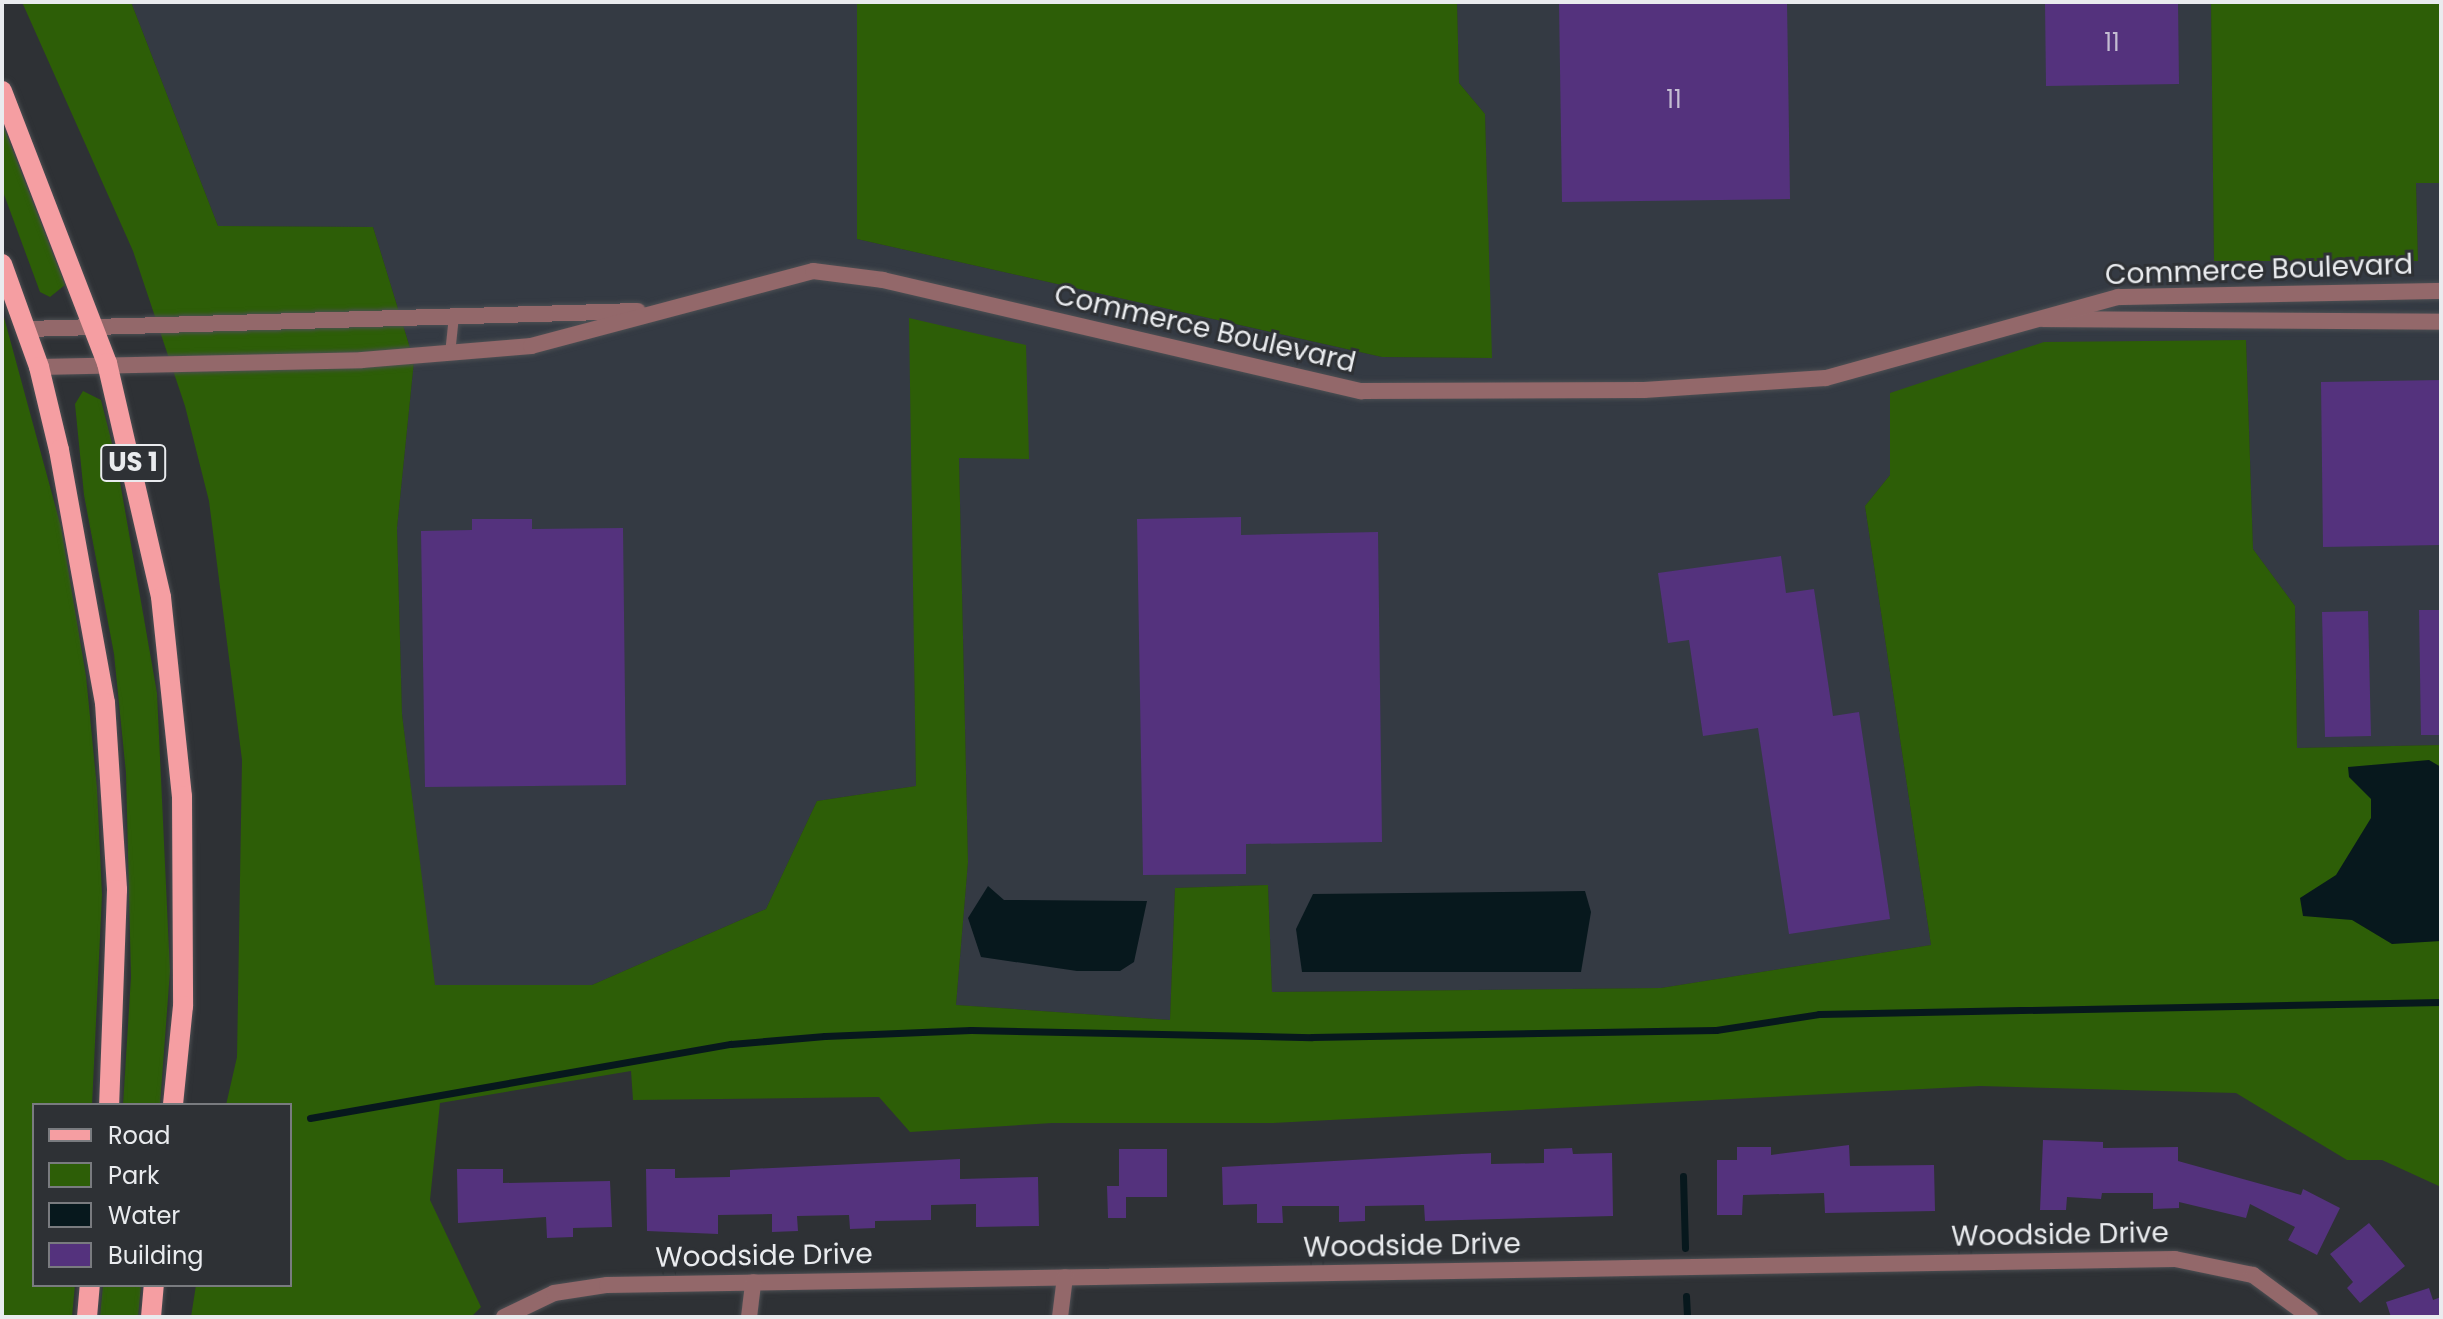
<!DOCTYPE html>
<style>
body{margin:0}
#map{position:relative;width:2443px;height:1319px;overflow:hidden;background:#2e3135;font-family:Poppins,sans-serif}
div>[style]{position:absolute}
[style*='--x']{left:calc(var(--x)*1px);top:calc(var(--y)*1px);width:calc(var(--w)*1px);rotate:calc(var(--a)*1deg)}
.built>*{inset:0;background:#343a43}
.green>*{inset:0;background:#2d5e07}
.water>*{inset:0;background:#07181d}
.stream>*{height:7px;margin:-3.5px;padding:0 3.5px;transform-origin:3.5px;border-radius:3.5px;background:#07181d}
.building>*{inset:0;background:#54327d}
.roads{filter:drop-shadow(0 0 2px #4c4f53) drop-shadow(0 0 2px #4c4f53)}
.lane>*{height:10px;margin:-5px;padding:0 5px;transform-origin:5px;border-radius:5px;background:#93686a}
.street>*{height:16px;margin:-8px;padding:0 8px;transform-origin:8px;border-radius:8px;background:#93686a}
.primary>*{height:20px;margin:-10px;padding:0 10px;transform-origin:10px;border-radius:10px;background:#f59ea2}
span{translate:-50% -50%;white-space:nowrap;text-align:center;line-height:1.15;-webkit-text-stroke:6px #2e3135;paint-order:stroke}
.number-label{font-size:24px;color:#c4bdd2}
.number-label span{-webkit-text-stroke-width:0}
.shield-label span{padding:2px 6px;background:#2e3135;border:2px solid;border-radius:6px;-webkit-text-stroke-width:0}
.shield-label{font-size:26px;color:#e9ebee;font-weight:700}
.street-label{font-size:28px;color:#e9ebee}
.frame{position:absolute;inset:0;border:4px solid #e9ebee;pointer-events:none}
.legend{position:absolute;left:32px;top:1103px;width:260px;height:184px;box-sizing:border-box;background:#2e3135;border:2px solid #797b7f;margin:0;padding:10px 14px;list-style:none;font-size:24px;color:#e9ebee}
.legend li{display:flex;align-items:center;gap:16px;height:40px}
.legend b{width:40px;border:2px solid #797b7f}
</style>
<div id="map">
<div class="built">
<i style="clip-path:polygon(131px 2px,857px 2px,857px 239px,1382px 357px,1491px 358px,1485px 114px,1459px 83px,1457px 2px,2211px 2px,2214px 261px,2418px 260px,2416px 183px,2441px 183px,2441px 745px,2297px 748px,2295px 606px,2253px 549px,2246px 340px,1890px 393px,1890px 475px,1865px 506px,1931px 945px,1661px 988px,1272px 992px,1268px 885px,1175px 888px,1170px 1020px,956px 1005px,968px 862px,959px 458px,910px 318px,916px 786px,817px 801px,766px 909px,592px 985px,434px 985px,402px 714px,397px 528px,414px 361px,373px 227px,218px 226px)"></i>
</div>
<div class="green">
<i style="clip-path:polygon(22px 2px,131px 2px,218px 226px,373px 227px,414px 361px,397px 528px,402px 714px,435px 985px,592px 985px,766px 909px,817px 801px,916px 786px,909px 318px,1026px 345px,1029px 459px,959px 458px,968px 862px,956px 1005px,1170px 1020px,1175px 888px,1268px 885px,1272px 992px,1661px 988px,1931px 945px,1865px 506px,1890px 475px,1890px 393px,2044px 342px,2246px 340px,2253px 549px,2295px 606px,2297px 748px,2441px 745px,2441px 1187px,2382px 1160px,2347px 1160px,2236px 1093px,1980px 1086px,1273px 1123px,1052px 1123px,910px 1132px,879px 1097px,633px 1100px,631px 1071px,440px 1103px,430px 1200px,481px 1307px,471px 1317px,191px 1317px,196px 1285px,290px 1285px,290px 1105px,226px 1105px,237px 1057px,242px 760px,209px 501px,185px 406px,133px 251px)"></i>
<i style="clip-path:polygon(857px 2px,1457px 2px,1459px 83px,1485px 114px,1492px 358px,1382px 357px,857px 239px)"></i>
<i style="clip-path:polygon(2211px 2px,2441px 2px,2441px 183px,2416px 183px,2418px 261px,2214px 261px)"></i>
<i style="clip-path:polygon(2px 123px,65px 285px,50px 297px,40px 292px,2px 189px)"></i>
<i style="clip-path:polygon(2px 310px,61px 527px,86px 676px,97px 788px,102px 895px,92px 1105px,34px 1105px,34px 1285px,75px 1285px,72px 1317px,2px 1317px)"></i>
<i style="clip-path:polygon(83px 391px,101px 400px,116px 459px,157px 693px,170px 971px,160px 1105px,123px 1105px,131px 977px,126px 773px,114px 654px,84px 495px,75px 404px)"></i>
<i style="clip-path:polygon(103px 1285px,141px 1285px,138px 1317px,100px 1317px)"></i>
</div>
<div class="water">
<i style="clip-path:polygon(2429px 760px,2441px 767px,2441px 941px,2392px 944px,2352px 920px,2303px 916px,2300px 898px,2336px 875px,2371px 818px,2371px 799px,2349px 777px,2348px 767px)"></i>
<i style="clip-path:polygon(988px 886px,1004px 900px,1147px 901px,1134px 962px,1120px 971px,1077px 971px,981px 957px,968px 918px)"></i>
<i style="clip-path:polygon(1585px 891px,1591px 912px,1581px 972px,1302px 972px,1296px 929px,1313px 894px)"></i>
</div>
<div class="stream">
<i style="--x:310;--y:1118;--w:427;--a:-10"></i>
<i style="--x:731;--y:1044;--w:94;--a:-4.9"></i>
<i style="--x:825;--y:1036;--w:146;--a:-2.4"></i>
<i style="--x:971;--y:1030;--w:341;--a:1.2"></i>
<i style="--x:1312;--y:1037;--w:404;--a:-1"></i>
<i style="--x:1716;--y:1030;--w:104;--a:-8.8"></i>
<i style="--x:1819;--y:1014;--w:622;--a:-1.11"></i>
<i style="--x:1683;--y:1176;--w:72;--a:88.4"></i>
<i style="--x:1686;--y:1296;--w:21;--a:87"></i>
</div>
<div class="building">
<i style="clip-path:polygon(1559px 2px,1787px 2px,1790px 199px,1562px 202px)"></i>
<i style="clip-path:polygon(2045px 2px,2178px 2px,2179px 84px,2046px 86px)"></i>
<i style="clip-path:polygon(2441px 380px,2441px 545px,2323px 547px,2321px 382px)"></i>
<i style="clip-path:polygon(1241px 517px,1241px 535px,1378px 532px,1382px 842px,1246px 844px,1246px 874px,1143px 875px,1137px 519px)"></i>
<i style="clip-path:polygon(472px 519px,532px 519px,532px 529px,623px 528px,626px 785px,425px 787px,421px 531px,472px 530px)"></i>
<i style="clip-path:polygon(1781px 556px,1786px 593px,1814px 589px,1833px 716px,1859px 712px,1890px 919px,1789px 934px,1758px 728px,1703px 736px,1689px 640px,1668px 643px,1658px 573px)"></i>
<i style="clip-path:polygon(2419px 610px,2441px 610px,2441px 735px,2421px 735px)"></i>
<i style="clip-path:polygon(2368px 611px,2371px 736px,2325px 737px,2322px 612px)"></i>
<i style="clip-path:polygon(2043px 1140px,2103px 1142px,2103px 1148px,2178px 1147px,2178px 1161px,2301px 1195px,2303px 1189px,2340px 1208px,2317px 1255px,2288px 1240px,2295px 1227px,2250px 1204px,2246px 1218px,2179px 1202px,2179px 1208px,2153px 1209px,2153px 1193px,2102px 1193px,2101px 1199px,2067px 1197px,2066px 1210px,2040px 1210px)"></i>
<i style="clip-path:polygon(1849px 1145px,1850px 1166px,1934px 1165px,1935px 1211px,1825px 1213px,1824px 1193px,1743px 1195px,1742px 1215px,1717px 1215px,1717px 1160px,1737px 1160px,1737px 1147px,1771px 1147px,1771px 1155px)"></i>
<i style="clip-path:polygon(1572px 1148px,1573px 1154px,1612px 1153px,1613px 1216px,1425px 1221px,1424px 1205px,1365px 1206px,1365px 1221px,1339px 1222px,1339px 1206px,1282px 1206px,1283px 1223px,1257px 1223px,1257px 1204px,1223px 1205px,1222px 1167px,1462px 1154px,1491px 1153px,1491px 1164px,1544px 1163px,1544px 1149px)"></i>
<i style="clip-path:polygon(1119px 1149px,1167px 1149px,1167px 1197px,1126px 1197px,1126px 1218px,1108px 1218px,1107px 1186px,1119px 1186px)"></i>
<i style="clip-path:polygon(960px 1159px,960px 1179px,1038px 1177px,1039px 1226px,976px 1227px,976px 1204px,931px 1205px,931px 1220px,875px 1221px,875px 1228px,850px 1229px,849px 1215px,797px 1216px,798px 1231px,772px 1232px,772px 1214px,718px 1215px,718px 1234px,647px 1231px,646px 1169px,675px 1169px,675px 1178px,730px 1177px,730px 1170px)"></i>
<i style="clip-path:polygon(457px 1169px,503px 1169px,503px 1183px,610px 1181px,612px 1227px,573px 1228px,573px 1237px,547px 1238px,546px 1217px,458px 1223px)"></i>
<i style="clip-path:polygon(2369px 1223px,2405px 1266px,2360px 1303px,2347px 1288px,2353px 1282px,2330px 1254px)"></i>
<i style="clip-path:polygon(2429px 1288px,2433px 1300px,2441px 1297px,2441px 1317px,2391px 1317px,2386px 1302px)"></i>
</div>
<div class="roads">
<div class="lane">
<i style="--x:450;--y:354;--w:38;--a:-84"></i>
</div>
<div class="street">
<i style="--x:2043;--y:319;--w:398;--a:0.4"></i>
<i style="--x:27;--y:329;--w:611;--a:-1.69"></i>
<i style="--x:39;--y:367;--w:323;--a:-1.2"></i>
<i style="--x:362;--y:360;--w:170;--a:-4.7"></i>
<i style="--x:531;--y:346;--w:292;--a:-14.9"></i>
<i style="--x:813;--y:271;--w:71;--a:7.3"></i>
<i style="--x:883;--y:280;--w:491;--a:13.1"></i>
<i style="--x:1361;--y:391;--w:283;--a:-0.2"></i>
<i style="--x:1644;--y:390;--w:182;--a:-3.8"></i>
<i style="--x:1826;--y:378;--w:303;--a:-15.5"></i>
<i style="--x:2118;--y:297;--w:323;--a:-1.1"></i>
<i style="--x:504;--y:1317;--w:55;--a:-25.6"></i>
<i style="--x:554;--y:1293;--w:54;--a:-8.6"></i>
<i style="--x:607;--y:1285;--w:1568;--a:-0.95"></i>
<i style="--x:2175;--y:1259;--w:80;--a:11.6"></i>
<i style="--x:2253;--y:1275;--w:71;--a:36.4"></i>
<i style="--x:749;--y:1317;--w:35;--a:-83"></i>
<i style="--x:1060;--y:1317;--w:40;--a:-82.9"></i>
</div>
<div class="primary">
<i style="--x:2;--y:91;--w:292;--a:68.9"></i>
<i style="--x:107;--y:363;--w:240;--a:77"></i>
<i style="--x:161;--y:597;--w:200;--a:84"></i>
<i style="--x:182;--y:796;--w:210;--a:89.7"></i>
<i style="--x:183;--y:1006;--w:100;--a:95.8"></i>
<i style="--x:2;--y:264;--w:109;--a:70.2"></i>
<i style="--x:39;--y:367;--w:85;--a:76.5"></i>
<i style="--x:59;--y:450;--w:257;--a:79.7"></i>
<i style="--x:105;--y:703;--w:187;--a:86.3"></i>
<i style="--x:117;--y:890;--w:215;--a:92.1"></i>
<i style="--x:87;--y:1317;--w:32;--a:-85"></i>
<i style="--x:151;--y:1317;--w:32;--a:-85"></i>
</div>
</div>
<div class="number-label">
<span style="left:2112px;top:43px">11</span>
<span style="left:1674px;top:100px">11</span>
</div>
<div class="shield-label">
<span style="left:133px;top:463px">US 1</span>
</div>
<div class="street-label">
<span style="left:2259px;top:270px;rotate:-2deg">Commerce Boulevard</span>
<span style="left:1205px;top:329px;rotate:13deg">Commerce Boulevard</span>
<span style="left:2060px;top:1235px;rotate:-1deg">Woodside Drive</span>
<span style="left:1412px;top:1246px;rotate:-1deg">Woodside Drive</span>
<span style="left:764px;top:1256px;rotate:-1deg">Woodside Drive</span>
</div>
<div class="frame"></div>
<ul class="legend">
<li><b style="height:10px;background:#f59ea2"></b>Road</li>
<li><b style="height:22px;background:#2d5e07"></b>Park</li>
<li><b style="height:22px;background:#07181d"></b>Water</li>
<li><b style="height:22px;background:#54327d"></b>Building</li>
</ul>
</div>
